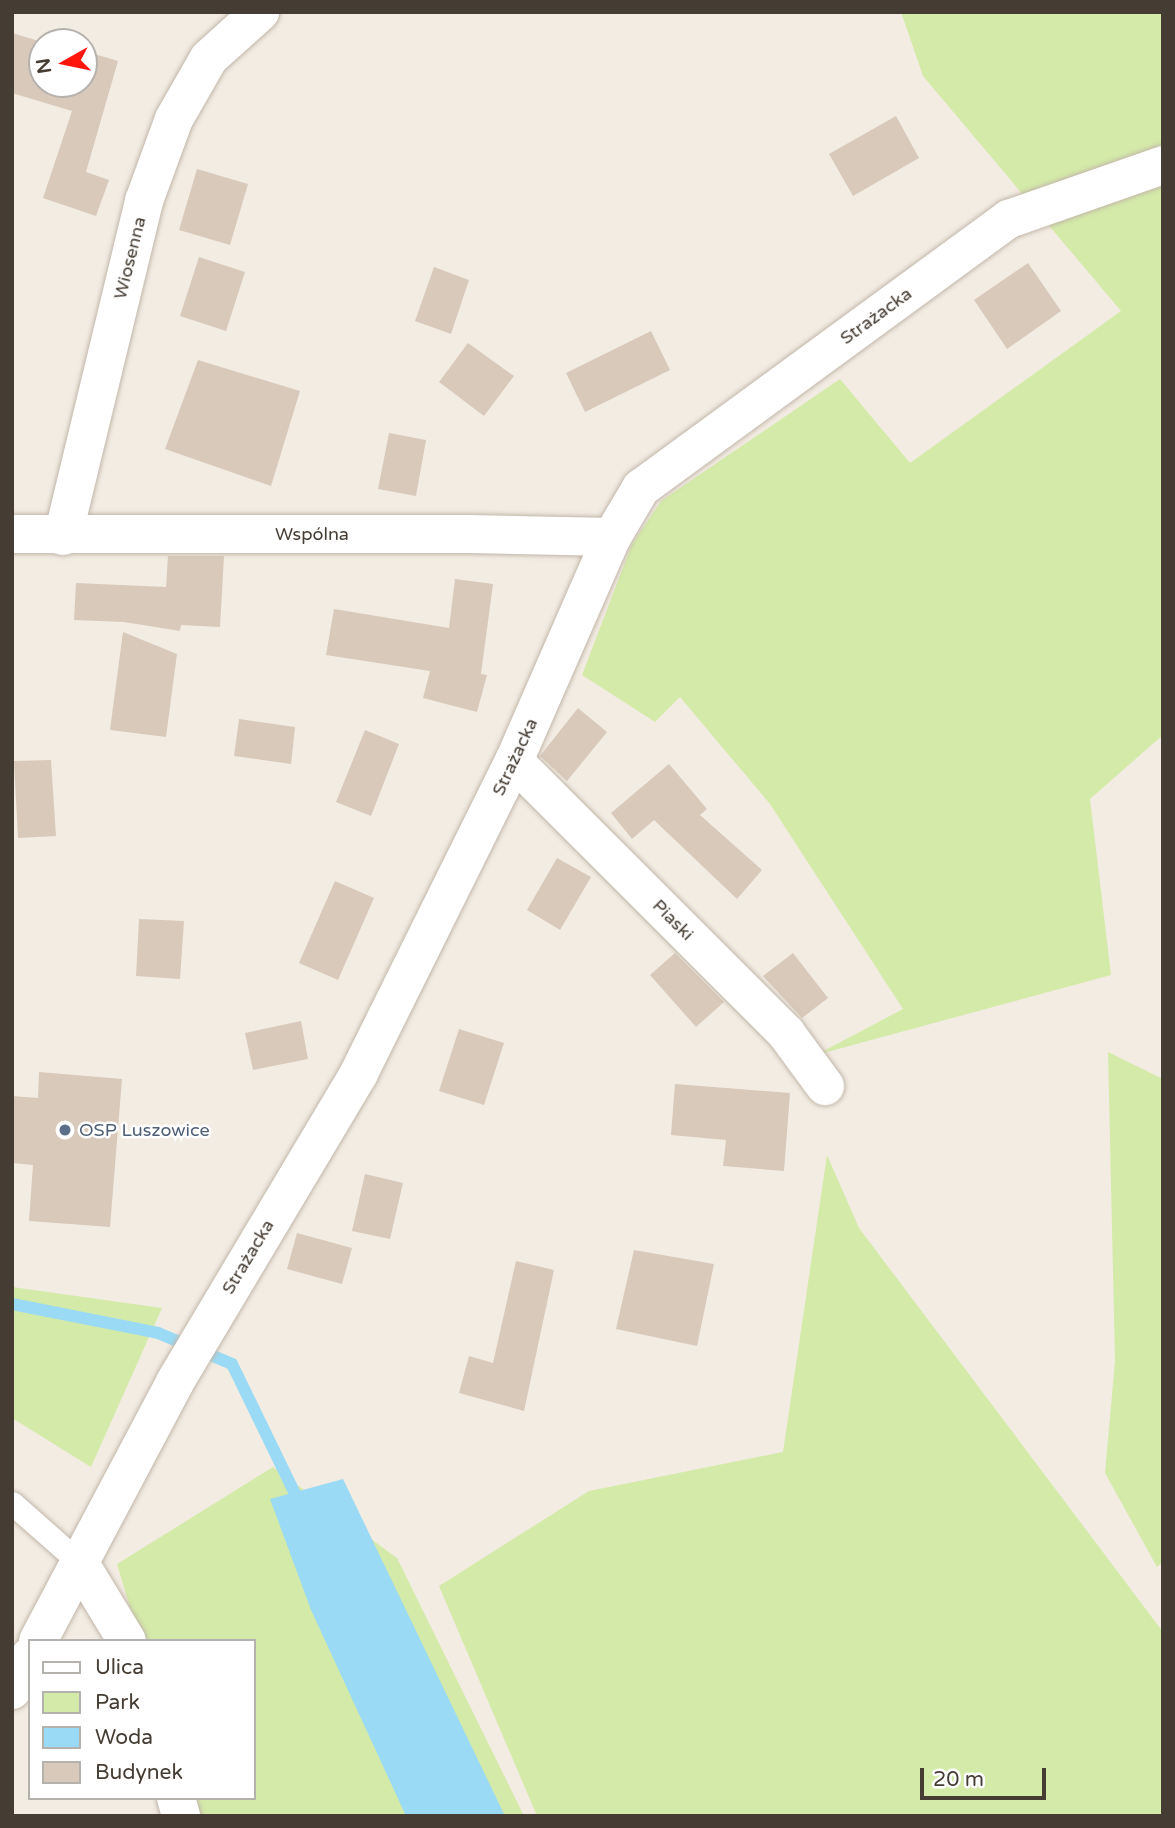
<!DOCTYPE html>
<meta charset="utf-8">
<style>
body{margin:0}
#map{position:relative;width:1175px;height:1828px;overflow:hidden;background:#f3ece3;font-family:"Varela Round",sans-serif}
div>[style]{position:absolute}
[style*='--x']{left:calc(var(--x)*1px);top:calc(var(--y)*1px);width:calc(var(--w)*1px);rotate:calc(var(--a)*1deg)}
.green>*{inset:0;background:#d4eaa9}
.water>*{inset:0;background:#9bdaf4}
.stream>*{height:12px;margin:-6px;padding:0 6px;transform-origin:6px;border-radius:6px;background:#9bdaf4}
.building>*{inset:0;background:#d8c9bb}
.roads{filter:drop-shadow(0 0 2px #c2b6a9) drop-shadow(0 0 2px #c2b6a9)}
.service>*{height:23px;margin:-11.5px;padding:0 11.5px;transform-origin:11.5px;border-radius:11.5px;background:#fff}
.minor>*{height:38px;margin:-19px;padding:0 19px;transform-origin:19px;border-radius:19px;background:#fff}
.dots>*{width:19px;height:19px;translate:-50% -50%;box-sizing:border-box;border:4px solid #fff;border-radius:50%}
span{translate:-50% -50%;white-space:nowrap;text-align:center;line-height:1.15;-webkit-text-stroke:5px #fff;paint-order:stroke}
.street-label{font-size:18px;color:#453c33}
.service-label{font-size:18px;color:#4e5e75}
.left{translate:0 -50%;text-align:left}
.frame{position:absolute;inset:0;border:14px solid #453c33;pointer-events:none}
.legend{position:absolute;left:28px;top:1639px;width:228px;height:161px;box-sizing:border-box;background:#fff;border:2px solid #b5b1ad;margin:0;padding:9px 12px;list-style:none;font-size:21px;color:#453c33}
.legend li{display:flex;align-items:center;gap:14px;height:35px}
.legend b{width:35px;border:2px solid #b5b1ad}
.north{position:absolute;left:28px;top:28px;width:70px;height:70px;box-sizing:border-box;background:#fff;border:2px solid #b5b1ad;border-radius:50%;rotate:261deg;font-size:19px;font-weight:700;line-height:28px;text-align:center;color:#453c33}
.north::after{content:'';display:block;margin:auto;width:24px;height:32px;background:#ff170e;clip-path:polygon(50% 0,100% 100%,50% 72%,0 100%)}
.scale{position:absolute;left:920px;top:1768px;width:126px;height:32px;box-sizing:border-box;border:4px solid #453c33;border-top:0;padding-left:9px;font-size:21px;line-height:24px;white-space:nowrap;color:#453c33;-webkit-text-stroke:5px #fff;paint-order:stroke}
</style>
<div id="map">
<div class="green">
<i style="clip-path:polygon(901px 12px,1163px 12px,1163px 735px,1090px 799px,1111px 975px,816px 1055px,903px 1009px,770px 804px,680px 697px,655px 722px,582px 675px,632px 544px,661px 501px,840px 379px,910px 463px,1121px 311px,923px 76px)"></i>
<i style="clip-path:polygon(1108px 1052px,1163px 1079px,1163px 1561px,1157px 1567px,1105px 1473px,1115px 1361px)"></i>
<i style="clip-path:polygon(827px 1155px,859px 1228px,1163px 1632px,1163px 1816px,537px 1816px,439px 1586px,589px 1491px,783px 1452px)"></i>
<i style="clip-path:polygon(12px 1287px,162px 1308px,91px 1467px,12px 1418px)"></i>
<i style="clip-path:polygon(273px 1467px,397px 1558px,524px 1816px,194px 1816px,189px 1798px,254px 1798px,254px 1641px,140px 1641px,117px 1564px)"></i>
</div>
<div class="water">
<i style="clip-path:polygon(343px 1479px,505px 1816px,406px 1816px,311px 1610px,270px 1499px)"></i>
</div>
<div class="stream">
<i style="--x:12;--y:1304;--w:149;--a:11.2"></i>
<i style="--x:158;--y:1333;--w:80;--a:22.7"></i>
<i style="--x:232;--y:1364;--w:160;--a:64.1"></i>
</div>
<div class="building">
<i style="clip-path:polygon(12px 33px,42px 42px,42px 84px,84px 84px,84px 55px,90px 57px,91px 53px,118px 61px,86px 172px,109px 180px,96px 216px,43px 198px,72px 111px,12px 93px)"></i>
<i style="clip-path:polygon(896px 116px,919px 158px,853px 196px,829px 154px)"></i>
<i style="clip-path:polygon(197px 169px,248px 184px,230px 245px,179px 230px)"></i>
<i style="clip-path:polygon(199px 257px,245px 272px,226px 331px,180px 316px)"></i>
<i style="clip-path:polygon(1028px 263px,1061px 311px,1007px 349px,974px 300px)"></i>
<i style="clip-path:polygon(434px 267px,469px 280px,451px 334px,415px 321px)"></i>
<i style="clip-path:polygon(651px 331px,670px 370px,585px 412px,566px 373px)"></i>
<i style="clip-path:polygon(468px 343px,514px 376px,484px 416px,439px 382px)"></i>
<i style="clip-path:polygon(198px 360px,300px 391px,271px 486px,165px 449px)"></i>
<i style="clip-path:polygon(389px 433px,426px 440px,416px 496px,378px 489px)"></i>
<i style="clip-path:polygon(168px 556px,224px 556px,220px 627px,181px 625px,180px 631px,124px 622px,74px 620px,76px 583px,166px 587px)"></i>
<i style="clip-path:polygon(455px 579px,493px 584px,481px 674px,487px 675px,477px 712px,423px 698px,430px 671px,326px 655px,334px 609px,449px 628px)"></i>
<i style="clip-path:polygon(123px 632px,177px 654px,166px 737px,110px 730px)"></i>
<i style="clip-path:polygon(578px 708px,607px 732px,567px 781px,540px 756px)"></i>
<i style="clip-path:polygon(239px 719px,295px 727px,291px 764px,234px 756px)"></i>
<i style="clip-path:polygon(365px 730px,399px 744px,371px 816px,336px 802px)"></i>
<i style="clip-path:polygon(51px 760px,56px 836px,18px 838px,14px 761px)"></i>
<i style="clip-path:polygon(669px 764px,707px 809px,700px 815px,762px 870px,737px 899px,654px 820px,632px 839px,611px 813px)"></i>
<i style="clip-path:polygon(557px 858px,591px 877px,560px 930px,527px 910px)"></i>
<i style="clip-path:polygon(335px 881px,374px 898px,338px 980px,299px 963px)"></i>
<i style="clip-path:polygon(139px 919px,184px 921px,180px 979px,136px 976px)"></i>
<i style="clip-path:polygon(675px 953px,724px 1002px,696px 1027px,650px 975px)"></i>
<i style="clip-path:polygon(793px 953px,828px 998px,802px 1018px,763px 976px)"></i>
<i style="clip-path:polygon(301px 1021px,308px 1059px,253px 1070px,245px 1033px)"></i>
<i style="clip-path:polygon(459px 1029px,504px 1043px,484px 1105px,439px 1091px)"></i>
<i style="clip-path:polygon(39px 1072px,122px 1079px,110px 1227px,29px 1221px,33px 1165px,12px 1163px,12px 1096px,38px 1098px)"></i>
<i style="clip-path:polygon(675px 1084px,790px 1093px,784px 1171px,723px 1166px,726px 1140px,671px 1135px)"></i>
<i style="clip-path:polygon(365px 1174px,403px 1183px,390px 1239px,352px 1231px)"></i>
<i style="clip-path:polygon(297px 1233px,352px 1248px,342px 1284px,287px 1269px)"></i>
<i style="clip-path:polygon(634px 1250px,714px 1264px,697px 1346px,616px 1329px)"></i>
<i style="clip-path:polygon(516px 1261px,554px 1270px,524px 1411px,459px 1393px,469px 1356px,493px 1363px)"></i>
</div>
<div class="roads">
<div class="service">
<i style="--x:12;--y:1503;--w:89;--a:41.4"></i>
</div>
<div class="minor">
<i style="--x:12;--y:534;--w:457;--a:0"></i>
<i style="--x:469;--y:534;--w:143;--a:1.2"></i>
<i style="--x:63;--y:536;--w:345;--a:-76.4"></i>
<i style="--x:144;--y:201;--w:87;--a:-69.9"></i>
<i style="--x:174;--y:119;--w:70;--a:-60.2"></i>
<i style="--x:209;--y:58;--w:69;--a:-42"></i>
<i style="--x:514;--y:761;--w:385;--a:45"></i>
<i style="--x:786;--y:1033;--w:66;--a:53.7"></i>
<i style="--x:79;--y:1562;--w:92;--a:58.7"></i>
<i style="--x:38;--y:1641;--w:293;--a:-62.1"></i>
<i style="--x:175;--y:1382;--w:360;--a:-59.2"></i>
<i style="--x:359;--y:1073;--w:348;--a:-63.6"></i>
<i style="--x:514;--y:761;--w:244;--a:-66.4"></i>
<i style="--x:612;--y:537;--w:57;--a:-59.4"></i>
<i style="--x:641;--y:488;--w:456;--a:-36.2"></i>
<i style="--x:1009;--y:219;--w:163;--a:-19.3"></i>
<i style="--x:12;--y:1690;--w:38;--a:-62"></i>
<i style="--x:176;--y:1798;--w:19;--a:74"></i>
</div>
</div>
<div class="dots">
<i style="left:65px;top:1130px;background:#5c6f8a"></i>
</div>
<div class="street-label">
<span style="left:130px;top:258px;rotate:-76deg">Wiosenna</span>
<span style="left:876px;top:316px;rotate:-36deg">Strażacka</span>
<span style="left:312px;top:534px">Wspólna</span>
<span style="left:515px;top:757px;rotate:-65deg">Strażacka</span>
<span style="left:673px;top:920px;rotate:45deg">Piaski</span>
<span style="left:248px;top:1257px;rotate:-59deg">Strażacka</span>
</div>
<div class="service-label">
<span class="left" style="left:79px;top:1130px">OSP Luszowice</span>
</div>
<div class="frame"></div>
<ul class="legend">
<li><b style="height:9px;background:#fff"></b>Ulica</li>
<li><b style="height:19px;background:#d4eaa9"></b>Park</li>
<li><b style="height:19px;background:#9bdaf4"></b>Woda</li>
<li><b style="height:19px;background:#d8c9bb"></b>Budynek</li>
</ul>
<div class="north">N</div>
<div class="scale">20 m</div>
</div>
